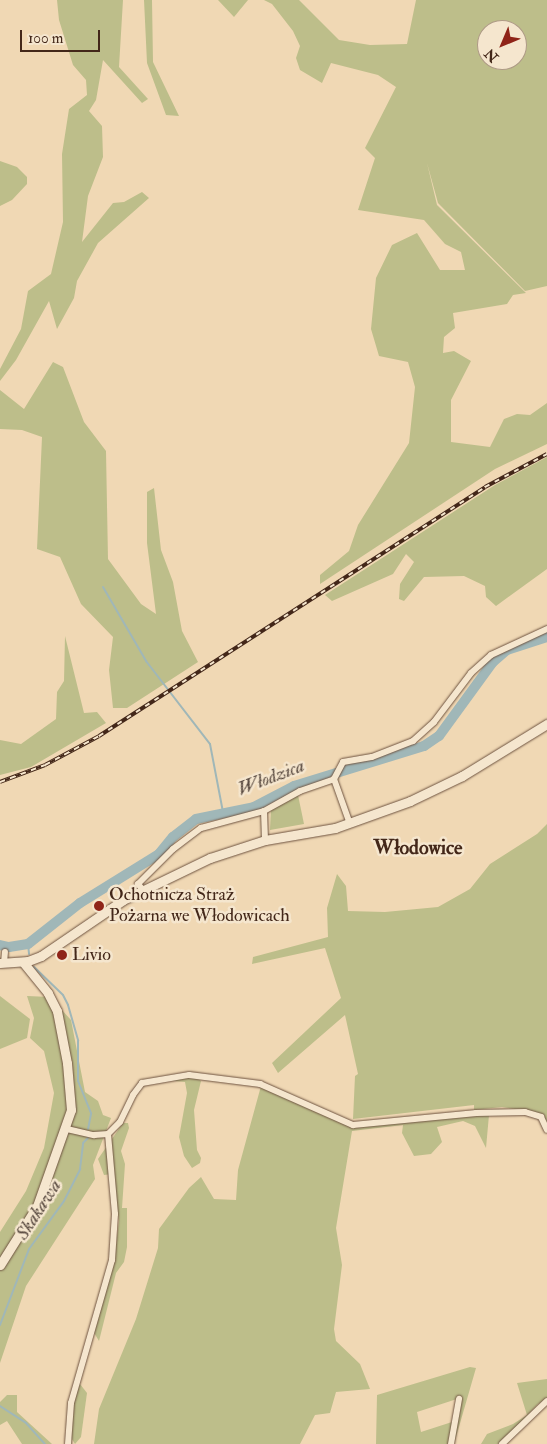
<!DOCTYPE html>
<meta charset="utf-8">
<style>
body{margin:0}
#map{position:relative;width:547px;height:1444px;overflow:hidden;background:#f0d8b4;font-family:"IM FELL Double Pica",serif}
div>[style]{position:absolute}
[style*='--x']{left:calc(var(--x)*1px);top:calc(var(--y)*1px);width:calc(var(--w)*1px);rotate:calc(var(--a)*1deg)}
.green>*{inset:0;background:#bdbe8a}
.stream>*{height:2px;margin:-1px;padding:0 1px;transform-origin:1px;border-radius:1px;background:#a0b7b8}
.river>*{height:10px;margin:-5px;padding:0 5px;transform-origin:5px;border-radius:5px;background:#a0b7b8}
.roads{filter:drop-shadow(0 0 1px #6e5340) drop-shadow(0 0 1px #6e5340)}
.street>*{height:6px;margin:-3px;padding:0 3px;transform-origin:3px;border-radius:3px;background:#f5e6ce}
.secondary>*{height:9px;margin:-4.5px;padding:0 4.5px;transform-origin:4.5px;border-radius:4.5px;background:#f5e6ce}
.rail>*{height:4px;margin-top:-2px;transform-origin:0;background:repeating-linear-gradient(90deg,#f5e6ce 0 5.5px,#432719 0 11px);box-sizing:border-box;border-block:1px solid #432719}
.dots>*{width:14px;height:14px;translate:-50% -50%;box-sizing:border-box;border:2px solid #f5e6ce;border-radius:50%}
span{translate:-50% -50%;white-space:nowrap;text-align:center;line-height:1.15;-webkit-text-stroke:5px #f5e6ce;paint-order:stroke}
.poi-label{font-size:18px;color:#432719}
.left{translate:0 -50%;text-align:left}
.water-label{font-size:19px;color:#5a4b41;font-style:italic}
.quarter-label{font-size:20px;color:#432719;font-weight:700}
.north{position:absolute;left:477px;top:20px;width:50px;height:50px;box-sizing:border-box;background:#f5e6ce;border:1px solid #ae9a86;border-radius:50%;rotate:225deg;font-size:14px;font-weight:700;line-height:20px;text-align:center;color:#432719}
.north::after{content:'';display:block;margin:auto;width:18px;height:22px;background:#8f2418;clip-path:polygon(50% 0,100% 100%,50% 72%,0 100%)}
.scale{position:absolute;left:20px;top:30px;width:80px;height:22px;box-sizing:border-box;border:2px solid #432719;border-top:0;padding-left:6px;font-size:15px;line-height:18px;white-space:nowrap;color:#432719;-webkit-text-stroke:4px #f5e6ce;paint-order:stroke}
</style>
<div id="map">
<div class="green">
<i style="clip-path:polygon(57px 0,123px 0,119px 67px,148px 99px,142px 103px,103px 60px,96px 100px,89px 111px,102px 126px,103px 157px,88px 196px,82px 242px,113px 203px,124px 202px,142px 192px,149px 198px,98px 243px,77px 281px,74px 298px,57px 329px,49px 301px,16px 360px,0 381px,0 369px,21px 329px,28px 291px,51px 274px,63px 222px,62px 154px,69px 109px,87px 95px,86px 80px,73px 65px,59px 20px)"></i>
<i style="clip-path:polygon(144px 0,152px 0,153px 62px,179px 116px,166px 115px,147px 63px)"></i>
<i style="clip-path:polygon(218px 0,248px 0,234px 17px)"></i>
<i style="clip-path:polygon(evenodd,264px 0,299px 0,339px 40px,370px 45px,407px 44px,416px 0,547px 0,547px 286px,525px 291px,438px 203px,427px 163px,437px 205px,526px 293px,513px 295px,507px 304px,453px 313px,455px 328px,444px 337px,443px 353px,454px 351px,471px 361px,451px 400px,451px 442px,490px 447px,504px 419px,517px 414px,530px 415px,547px 403px,547px 444px,495px 469px,320px 584px,320px 575px,349px 551px,358px 525px,409px 443px,415px 387px,408px 362px,379px 356px,371px 329px,376px 278px,392px 245px,417px 233px,440px 270px,465px 270px,461px 252px,445px 244px,424px 220px,358px 210px,375px 158px,365px 148px,396px 87px,378px 75px,331px 63px,322px 83px,300px 70px,296px 58px,300px 46px,293px 31px,272px 4px,264px 0,487px 30px,517px 30px,517px 60px,487px 60px,487px 30px)"></i>
<i style="clip-path:polygon(0 161px,17px 167px,27px 177px,27px 184px,12px 200px,0 206px)"></i>
<i style="clip-path:polygon(53px 362px,63px 367px,84px 422px,106px 451px,108px 559px,141px 604px,156px 614px,147px 543px,147px 492px,154px 488px,161px 550px,173px 582px,182px 631px,198px 662px,127px 708px,113px 708px,109px 670px,113px 637px,81px 604px,60px 557px,37px 549px,42px 437px,22px 430px,0 429px,0 390px,24px 409px)"></i>
<i style="clip-path:polygon(547px 457px,547px 569px,496px 606px,486px 597px,485px 586px,464px 576px,424px 577px,404px 601px,399px 599px,400px 584px,414px 562px,406px 554px,393px 574px,332px 601px,325px 595px,495px 485px)"></i>
<i style="clip-path:polygon(65px 636px,84px 713px,97px 712px,106px 723px,31px 767px,0 775px,0 740px,21px 744px,56px 719px,57px 692px,64px 681px)"></i>
<i style="clip-path:polygon(298px 795px,304px 824px,270px 830px,271px 809px)"></i>
<i style="clip-path:polygon(547px 824px,547px 1122px,536px 1112px,502px 1107px,474px 1110px,474px 1105px,353px 1119px,355px 1076px,358px 1074px,345px 1015px,278px 1073px,272px 1063px,341px 998px,325px 948px,252px 964px,253px 957px,328px 937px,327px 908px,337px 874px,346px 886px,348px 911px,385px 912px,438px 907px,470px 889px,490px 864px,537px 834px)"></i>
<i style="clip-path:polygon(0 996px,30px 1019px,27px 1038px,0 1049px)"></i>
<i style="clip-path:polygon(27px 996px,50px 997px,71px 1020px,85px 1092px,98px 1101px,103px 1115px,111px 1118px,93px 1165px,95px 1179px,26px 1286px,0 1363px,0 1232px,26px 1191px,44px 1148px,54px 1093px,44px 1051px,30px 1038px,34px 1018px)"></i>
<i style="clip-path:polygon(194px 1076px,201px 1081px,194px 1110px,197px 1150px,201px 1158px,200px 1163px,192px 1168px,184px 1156px,179px 1137px,187px 1093px,185px 1082px,164px 1080px)"></i>
<i style="clip-path:polygon(261px 1086px,351px 1127px,489px 1115px,486px 1148px,475px 1126px,463px 1121px,437px 1127px,442px 1142px,431px 1154px,414px 1156px,402px 1133px,403px 1125px,352px 1131px,336px 1228px,342px 1265px,334px 1329px,336px 1341px,360px 1364px,370px 1389px,336px 1392px,330px 1413px,315px 1415px,300px 1444px,94px 1444px,99px 1409px,136px 1319px,158px 1248px,159px 1229px,189px 1188px,201px 1177px,214px 1199px,236px 1200px,238px 1170px)"></i>
<i style="clip-path:polygon(123px 1123px,128px 1123px,129px 1128px,121px 1151px,125px 1164px,122px 1208px,127px 1208px,127px 1247px,124px 1262px,116px 1273px,99px 1341px,93px 1331px,114px 1261px,119px 1221px,112px 1174px,104px 1175px,98px 1159px)"></i>
<i style="clip-path:polygon(470px 1367px,476px 1368px,454px 1444px,460px 1398px,417px 1412px,421px 1432px,452px 1422px,449px 1444px,376px 1444px,377px 1395px)"></i>
<i style="clip-path:polygon(547px 1379px,547px 1399px,538px 1404px,501px 1444px,481px 1444px,487px 1434px,513px 1424px,527px 1415px,517px 1383px)"></i>
<i style="clip-path:polygon(80px 1384px,87px 1393px,81px 1437px,75px 1444px,70px 1436px,74px 1398px)"></i>
<i style="clip-path:polygon(7px 1395px,17px 1395px,17px 1412px,52px 1444px,22px 1444px,7px 1421px,0 1425px,0 1402px)"></i>
</div>
<div class="stream">
<i style="--x:103;--y:587;--w:86;--a:59.8"></i>
<i style="--x:146;--y:661;--w:105;--a:52.4"></i>
<i style="--x:210;--y:744;--w:69;--a:79.2"></i>
<i style="--x:28;--y:944;--w:10;--a:84"></i>
<i style="--x:34;--y:967;--w:40;--a:44"></i>
<i style="--x:63;--y:995;--w:11;--a:63"></i>
<i style="--x:68;--y:1005;--w:37;--a:74"></i>
<i style="--x:78;--y:1041;--w:40;--a:90"></i>
<i style="--x:78;--y:1081;--w:35;--a:68"></i>
<i style="--x:91;--y:1114;--w:15;--a:101"></i>
<i style="--x:0;--y:1325;--w:81;--a:-69.1"></i>
<i style="--x:29;--y:1249;--w:59;--a:-53.9"></i>
<i style="--x:64;--y:1201;--w:36;--a:-63"></i>
<i style="--x:80;--y:1169;--w:26;--a:-83"></i>
<i style="--x:83;--y:1143;--w:7;--a:-45"></i>
<i style="--x:0;--y:1406;--w:31;--a:33"></i>
<i style="--x:26;--y:1423;--w:28;--a:48"></i>
</div>
<div class="river">
<i style="--x:0;--y:945;--w:9;--a:13"></i>
<i style="--x:9;--y:947;--w:19;--a:-9"></i>
<i style="--x:28;--y:944;--w:66;--a:-38.3"></i>
<i style="--x:80;--y:903;--w:93;--a:-31.8"></i>
<i style="--x:159;--y:854;--w:22;--a:-51"></i>
<i style="--x:173;--y:837;--w:29;--a:-38"></i>
<i style="--x:196;--y:819;--w:59;--a:-11.7"></i>
<i style="--x:254;--y:807;--w:45;--a:-27.7"></i>
<i style="--x:294;--y:786;--w:136;--a:-17.1"></i>
<i style="--x:424;--y:746;--w:18;--a:-34"></i>
<i style="--x:439;--y:736;--w:92;--a:-53.9"></i>
<i style="--x:493;--y:662;--w:18;--a:-41"></i>
<i style="--x:507;--y:650;--w:42;--a:-18"></i>
</div>
<div class="roads">
<div class="street">
<i style="--x:264;--y:811;--w:29;--a:88"></i>
<i style="--x:350;--y:824;--w:48;--a:-109.6"></i>
<i style="--x:334;--y:779;--w:19;--a:-62"></i>
<i style="--x:343;--y:762;--w:29;--a:-10"></i>
<i style="--x:372;--y:757;--w:44;--a:-21.3"></i>
<i style="--x:413;--y:741;--w:28;--a:-42"></i>
<i style="--x:434;--y:722;--w:61;--a:-52.9"></i>
<i style="--x:471;--y:673;--w:27;--a:-42"></i>
<i style="--x:491;--y:655;--w:62;--a:-24.9"></i>
<i style="--x:143;--y:890;--w:8;--a:-130"></i>
<i style="--x:138;--y:884;--w:49;--a:-45"></i>
<i style="--x:173;--y:849;--w:35;--a:-37"></i>
<i style="--x:201;--y:828;--w:65;--a:-15.1"></i>
<i style="--x:264;--y:811;--w:41;--a:-29.1"></i>
<i style="--x:300;--y:791;--w:36;--a:-19"></i>
<i style="--x:4;--y:963;--w:11;--a:-85"></i>
<i style="--x:67;--y:1129;--w:28;--a:13"></i>
<i style="--x:94;--y:1135;--w:14;--a:-4"></i>
<i style="--x:108;--y:1134;--w:17;--a:-45"></i>
<i style="--x:120;--y:1122;--w:30;--a:-64"></i>
<i style="--x:133;--y:1095;--w:15;--a:-53"></i>
<i style="--x:142;--y:1083;--w:48;--a:-9.7"></i>
<i style="--x:189;--y:1075;--w:72;--a:7.2"></i>
<i style="--x:260;--y:1084;--w:102;--a:23.8"></i>
<i style="--x:353;--y:1125;--w:124;--a:-5.6"></i>
<i style="--x:476;--y:1113;--w:49;--a:-1.2"></i>
<i style="--x:525;--y:1112;--w:17;--a:17"></i>
<i style="--x:541;--y:1117;--w:14;--a:65"></i>
<i style="--x:68;--y:1444;--w:41;--a:-85.8"></i>
<i style="--x:71;--y:1403;--w:149;--a:-74"></i>
<i style="--x:112;--y:1260;--w:46;--a:-86.3"></i>
<i style="--x:115;--y:1214;--w:80;--a:-95"></i>
<i style="--x:451;--y:1444;--w:46;--a:-79.9"></i>
<i style="--x:502;--y:1444;--w:62;--a:-43.7"></i>
</div>
<div class="secondary">
<i style="--x:0;--y:963;--w:28;--a:-4"></i>
<i style="--x:28;--y:961;--w:14;--a:-21"></i>
<i style="--x:41;--y:956;--w:99;--a:-34.3"></i>
<i style="--x:123;--y:900;--w:97;--a:-25.8"></i>
<i style="--x:210;--y:858;--w:58;--a:-18.1"></i>
<i style="--x:265;--y:840;--w:71;--a:-9.7"></i>
<i style="--x:335;--y:828;--w:80;--a:-19.8"></i>
<i style="--x:410;--y:801;--w:58;--a:-25.7"></i>
<i style="--x:462;--y:776;--w:100;--a:-31.5"></i>
<i style="--x:0;--y:1265;--w:70;--a:-57.9"></i>
<i style="--x:37;--y:1206;--w:102;--a:-70.5"></i>
<i style="--x:71;--y:1110;--w:47;--a:-94.9"></i>
<i style="--x:67;--y:1063;--w:53;--a:-100.9"></i>
<i style="--x:57;--y:1011;--w:20;--a:-117"></i>
<i style="--x:48;--y:993;--w:40;--a:-129"></i>
</div>
</div>
<div class="rail">
<i style="--x:0;--y:782;--w:48;--a:-20.7"></i>
<i style="--x:45;--y:765;--w:61;--a:-28.2"></i>
<i style="--x:99;--y:736;--w:459;--a:-32.8"></i>
<i style="--x:485;--y:487;--w:70;--a:-28"></i>
</div>
<div class="dots">
<i style="left:99px;top:906px;background:#8f2418"></i>
<i style="left:62px;top:955px;background:#8f2418"></i>
</div>
<div class="poi-label">
<span class="left" style="left:109px;top:906px">Ochotnicza Straż<br>Pożarna we Włodowicach</span>
<span class="left" style="left:72px;top:955px">Livio</span>
</div>
<div class="water-label">
<span style="left:271px;top:778px;rotate:-21deg">Włodzica</span>
<span style="left:39px;top:1210px;rotate:-57deg">Skakawa</span>
</div>
<div class="quarter-label">
<span style="left:418px;top:847px">Włodowice</span>
</div>
<div class="north">N</div>
<div class="scale">100 m</div>
</div>
